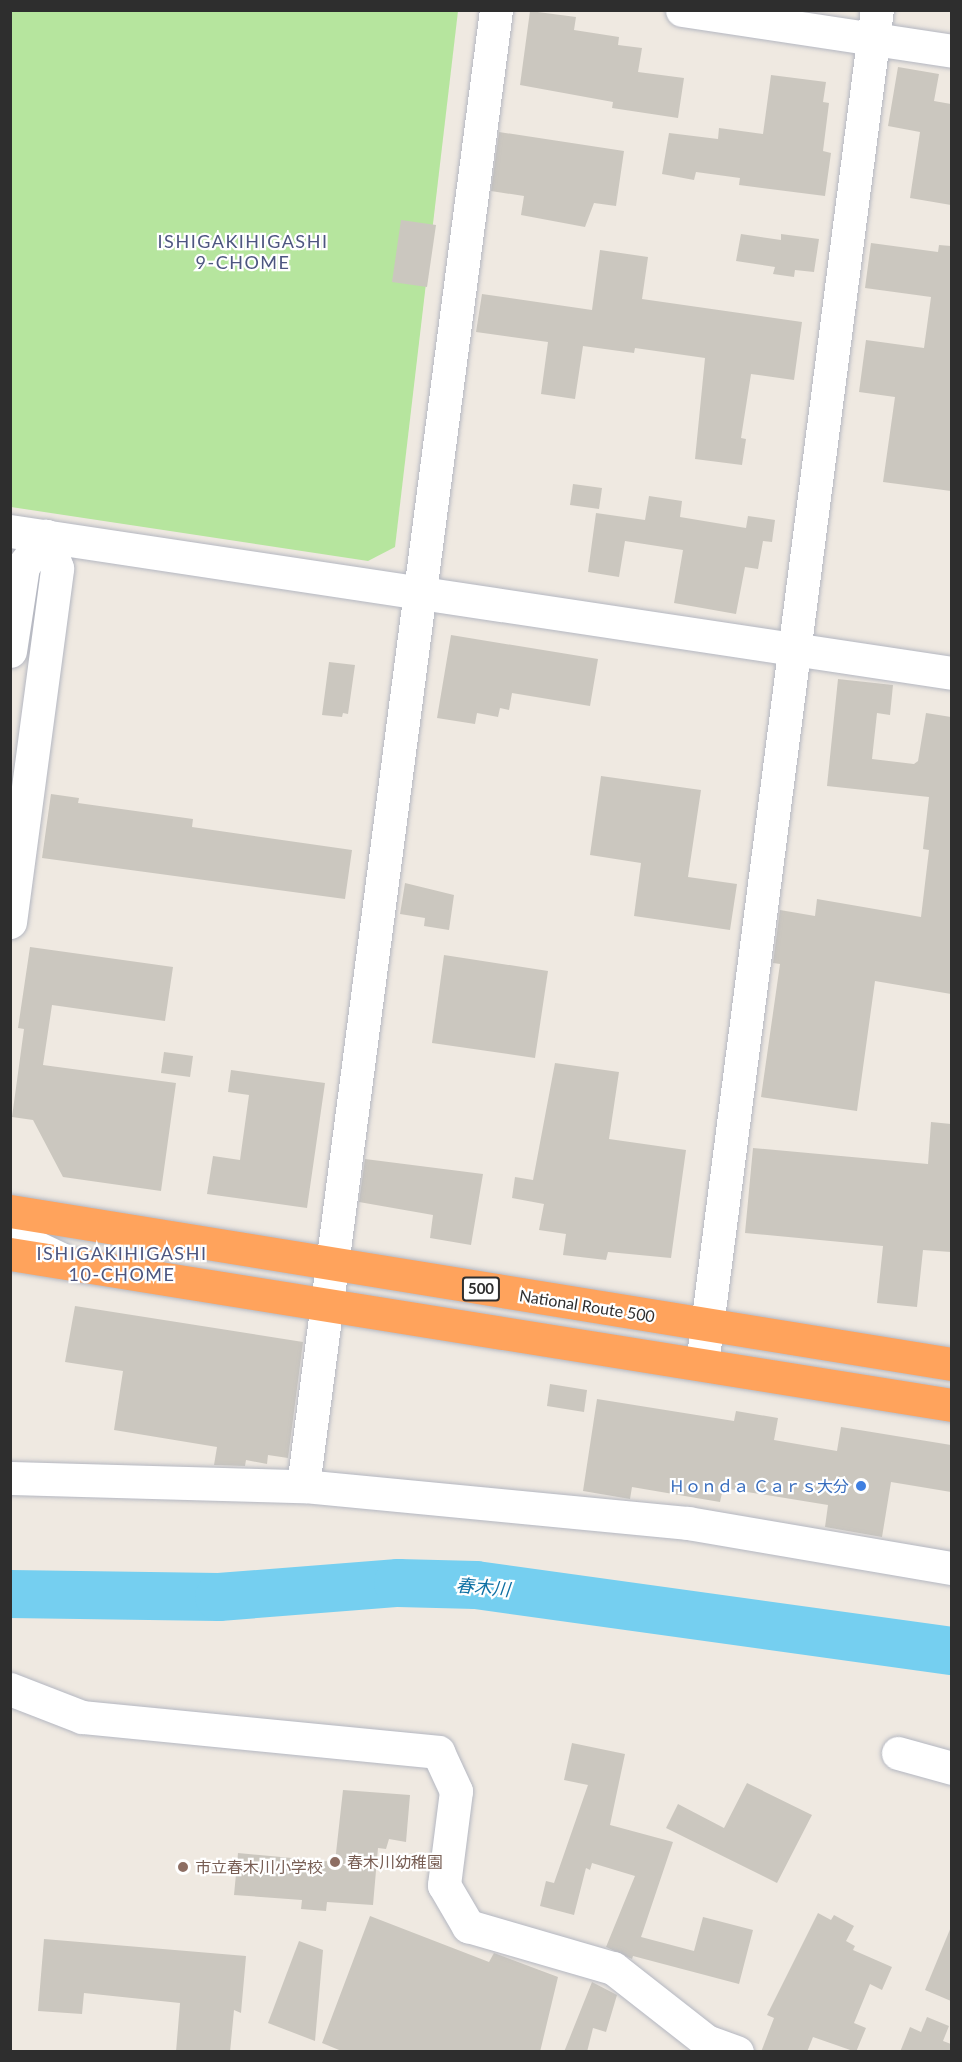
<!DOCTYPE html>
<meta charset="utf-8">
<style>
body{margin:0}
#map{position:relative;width:962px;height:2062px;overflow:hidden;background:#efe9e1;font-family:Lato,"Noto Sans JP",sans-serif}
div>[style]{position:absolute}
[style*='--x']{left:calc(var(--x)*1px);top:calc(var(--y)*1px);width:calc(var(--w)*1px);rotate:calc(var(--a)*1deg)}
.green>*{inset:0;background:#b6e59e}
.river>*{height:48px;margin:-24px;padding:0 24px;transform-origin:24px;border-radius:24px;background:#75cff0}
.building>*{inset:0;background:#cbc7bf}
.roads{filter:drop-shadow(0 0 2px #b4b7c1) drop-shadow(0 0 2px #b4b7c1)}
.minor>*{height:33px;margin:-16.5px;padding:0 16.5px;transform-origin:16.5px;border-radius:16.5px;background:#fff}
.highway>*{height:33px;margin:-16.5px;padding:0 16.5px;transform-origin:16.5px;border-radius:16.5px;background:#ffa35c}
.dots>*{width:16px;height:16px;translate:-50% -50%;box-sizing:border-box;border:3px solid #fff;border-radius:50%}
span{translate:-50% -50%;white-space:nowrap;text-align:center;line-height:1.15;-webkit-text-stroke:4.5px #fff;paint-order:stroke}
.shield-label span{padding:2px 4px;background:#fff;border:2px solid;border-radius:4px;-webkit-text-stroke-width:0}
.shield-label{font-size:15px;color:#2e2e2e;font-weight:700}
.street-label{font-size:16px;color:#2e2e2e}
.shop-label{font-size:16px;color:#366cbe}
.right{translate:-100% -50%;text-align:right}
.education-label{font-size:16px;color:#785e54}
.left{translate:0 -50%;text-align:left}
.neighbourhood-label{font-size:18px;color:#4d5680;letter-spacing:1.5px}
.water-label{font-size:18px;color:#0d6fa3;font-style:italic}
.frame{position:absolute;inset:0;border:12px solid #2e2e2e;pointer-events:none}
</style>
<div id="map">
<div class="green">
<i style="clip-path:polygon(10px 11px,458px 11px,395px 547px,368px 561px,11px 507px)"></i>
</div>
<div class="river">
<i style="--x:10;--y:1594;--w:209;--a:0.8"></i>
<i style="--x:219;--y:1597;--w:180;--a:-4.5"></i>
<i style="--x:398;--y:1583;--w:78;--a:1.5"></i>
<i style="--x:476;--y:1585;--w:481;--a:7.9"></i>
</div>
<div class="building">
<i style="clip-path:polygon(530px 11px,576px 17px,574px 30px,619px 37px,618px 45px,642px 48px,638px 72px,684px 78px,678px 118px,612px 108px,613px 102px,520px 85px)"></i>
<i style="clip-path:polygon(898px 67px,939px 74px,934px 101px,951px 104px,951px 205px,910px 198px,920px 132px,888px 126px)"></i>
<i style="clip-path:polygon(771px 75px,826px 82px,823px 102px,829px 103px,823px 151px,831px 153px,825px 196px,739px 185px,740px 178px,696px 172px,694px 180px,662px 174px,669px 133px,718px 139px,719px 128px,763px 134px)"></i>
<i style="clip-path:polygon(499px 132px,624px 151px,616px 206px,594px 203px,585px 227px,521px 215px,524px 196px,491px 191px)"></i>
<i style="clip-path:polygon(401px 220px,436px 225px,427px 287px,392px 282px)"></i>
<i style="clip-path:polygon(741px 234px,781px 240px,781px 234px,819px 239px,814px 272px,795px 270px,794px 277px,773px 274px,775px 267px,736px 261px)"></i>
<i style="clip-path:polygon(871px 243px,938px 252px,939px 245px,951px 246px,951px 491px,883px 482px,895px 397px,859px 392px,866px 340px,924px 348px,931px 297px,865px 288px)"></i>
<i style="clip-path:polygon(600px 250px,648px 257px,642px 299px,802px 322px,794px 380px,751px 374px,741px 438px,746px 439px,742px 465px,695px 459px,705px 358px,635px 348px,634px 353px,583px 346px,575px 399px,541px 394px,548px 342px,476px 332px,482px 294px,592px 310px)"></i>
<i style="clip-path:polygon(573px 484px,602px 488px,599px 509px,570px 505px)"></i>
<i style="clip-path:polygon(649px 496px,682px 501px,680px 517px,746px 528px,748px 516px,775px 520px,772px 542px,763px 541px,758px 569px,745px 567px,736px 614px,674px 603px,683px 550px,625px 541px,619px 577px,588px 572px,596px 513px,645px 520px)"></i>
<i style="clip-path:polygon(451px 635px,598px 659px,590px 706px,512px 693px,509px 710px,500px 708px,498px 717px,477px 713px,475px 724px,437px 718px)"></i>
<i style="clip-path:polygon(329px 662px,355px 665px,348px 714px,343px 713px,342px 717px,322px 715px)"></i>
<i style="clip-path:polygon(838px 679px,893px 685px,890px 715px,877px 713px,872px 759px,914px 764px,918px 761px,926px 713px,951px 717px,951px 994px,875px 981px,857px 1111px,761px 1097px,780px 964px,773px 963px,780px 910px,815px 916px,817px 899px,921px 917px,929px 850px,923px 849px,929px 797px,827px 786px)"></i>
<i style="clip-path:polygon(601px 776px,701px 790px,688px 877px,737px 884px,730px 930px,634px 916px,641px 863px,590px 855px)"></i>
<i style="clip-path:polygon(51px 794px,79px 798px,78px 803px,193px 819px,192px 827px,352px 850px,345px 899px,42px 858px)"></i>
<i style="clip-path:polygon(405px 883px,454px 895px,449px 930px,424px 926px,425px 918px,400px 914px)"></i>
<i style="clip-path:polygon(30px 947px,173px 967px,165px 1021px,52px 1005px,43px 1065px,176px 1083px,161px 1191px,63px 1177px,33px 1120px,12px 1117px,24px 1029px,18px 1028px)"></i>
<i style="clip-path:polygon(444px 955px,548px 971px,535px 1058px,432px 1043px)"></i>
<i style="clip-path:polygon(164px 1052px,193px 1056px,190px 1077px,161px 1073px)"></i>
<i style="clip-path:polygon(555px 1063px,619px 1072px,609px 1139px,686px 1150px,671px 1258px,608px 1252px,606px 1260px,563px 1255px,566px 1234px,539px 1230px,544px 1204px,512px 1198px,515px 1177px,533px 1180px)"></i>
<i style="clip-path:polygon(231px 1070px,325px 1083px,307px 1208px,207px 1194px,213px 1156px,240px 1160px,249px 1095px,228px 1092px)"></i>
<i style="clip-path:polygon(931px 1122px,951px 1124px,951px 1252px,923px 1250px,917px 1307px,877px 1303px,883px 1246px,745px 1233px,753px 1148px,928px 1164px)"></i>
<i style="clip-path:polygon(365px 1159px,483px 1174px,471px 1245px,430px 1238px,433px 1215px,359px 1202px)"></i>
<i style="clip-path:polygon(75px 1306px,303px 1342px,288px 1458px,268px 1455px,267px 1464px,246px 1460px,245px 1466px,214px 1465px,217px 1447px,114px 1430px,123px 1371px,65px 1362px)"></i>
<i style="clip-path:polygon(550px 1384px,587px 1390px,584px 1412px,547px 1406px)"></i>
<i style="clip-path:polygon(597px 1399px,734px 1421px,736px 1411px,778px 1418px,774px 1440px,837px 1451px,841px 1427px,951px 1445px,951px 1492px,891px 1482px,882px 1537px,825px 1527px,828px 1505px,723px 1488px,720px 1502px,632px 1487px,630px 1499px,583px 1491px)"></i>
<i style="clip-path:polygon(572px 1743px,625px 1754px,610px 1825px,673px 1842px,641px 1937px,694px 1951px,703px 1917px,753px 1930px,739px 1984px,633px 1956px,632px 1959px,606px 1947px,635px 1876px,592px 1863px,590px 1870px,586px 1868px,574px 1915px,540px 1906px,546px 1881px,554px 1883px,588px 1785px,564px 1780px)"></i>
<i style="clip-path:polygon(747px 1783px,812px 1815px,777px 1883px,666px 1828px,678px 1804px,724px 1828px)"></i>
<i style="clip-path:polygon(343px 1790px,410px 1795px,406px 1842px,389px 1839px,386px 1849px,378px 1848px,373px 1905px,327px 1902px,326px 1911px,301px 1909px,302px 1900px,234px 1895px,238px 1853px,335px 1862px)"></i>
<i style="clip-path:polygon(818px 1913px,831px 1920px,834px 1915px,854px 1926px,846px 1941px,855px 1946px,853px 1950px,892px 1967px,882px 1990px,870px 1984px,854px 2023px,866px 2028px,856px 2052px,813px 2037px,807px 2052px,761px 2052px,774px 2018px,767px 2015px)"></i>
<i style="clip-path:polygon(370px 1916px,489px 1962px,494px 1953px,558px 1977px,540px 2052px,344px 2052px,322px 2043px)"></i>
<i style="clip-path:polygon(951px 1927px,951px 2001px,925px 1990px)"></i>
<i style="clip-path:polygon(44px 1939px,246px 1956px,241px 2013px,234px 2010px,230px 2052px,176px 2052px,180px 2003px,84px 1993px,82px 2014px,38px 2011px)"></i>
<i style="clip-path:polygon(299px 1941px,323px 1950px,315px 2041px,268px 2023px)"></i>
<i style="clip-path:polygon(592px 1982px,617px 1995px,606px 2032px,593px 2028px,587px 2052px,564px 2052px)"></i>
<i style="clip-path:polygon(927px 2017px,949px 2026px,943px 2041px,951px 2044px,951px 2052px,900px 2052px,910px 2027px,921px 2032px)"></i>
</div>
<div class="roads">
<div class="minor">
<i style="--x:682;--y:10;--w:273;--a:8.6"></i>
<i style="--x:10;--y:531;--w:953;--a:8.57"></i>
<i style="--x:10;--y:651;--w:86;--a:-81.3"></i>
<i style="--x:23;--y:566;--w:38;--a:-53"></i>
<i style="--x:10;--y:922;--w:357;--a:-82.4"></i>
<i style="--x:57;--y:568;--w:34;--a:-109"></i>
<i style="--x:10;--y:1235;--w:56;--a:25.2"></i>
<i style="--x:702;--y:1364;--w:1365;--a:-82.64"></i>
<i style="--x:10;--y:1478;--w:293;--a:1.6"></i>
<i style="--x:303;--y:1486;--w:387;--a:5.5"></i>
<i style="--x:688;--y:1523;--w:268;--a:9.7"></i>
<i style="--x:303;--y:1486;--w:1489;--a:-82.55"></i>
<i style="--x:10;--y:1689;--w:77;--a:21.3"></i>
<i style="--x:82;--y:1717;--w:358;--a:5.6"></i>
<i style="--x:438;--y:1752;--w:43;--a:65.2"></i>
<i style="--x:456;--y:1791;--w:95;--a:97.3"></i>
<i style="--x:444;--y:1885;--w:48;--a:59.7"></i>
<i style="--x:468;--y:1926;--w:151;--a:16.2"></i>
<i style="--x:613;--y:1968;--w:118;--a:38.1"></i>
<i style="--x:706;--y:2041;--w:33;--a:20"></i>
<i style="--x:898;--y:1753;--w:56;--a:15.5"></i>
</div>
<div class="highway">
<i style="--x:10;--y:1211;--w:954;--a:9.23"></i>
<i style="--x:10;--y:1254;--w:954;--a:9.11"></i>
</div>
</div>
<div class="dots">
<i style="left:861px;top:1486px;background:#3f7fe0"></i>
<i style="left:335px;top:1862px;background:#8d6e63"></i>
<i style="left:183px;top:1867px;background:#8d6e63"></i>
</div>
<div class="shield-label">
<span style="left:481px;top:1289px">500</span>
</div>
<div class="street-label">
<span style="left:587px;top:1306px;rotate:9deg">National Route 500</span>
</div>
<div class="shop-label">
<span class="right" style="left:849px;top:1486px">Ｈｏｎｄａ Ｃａｒｓ大分</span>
</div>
<div class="education-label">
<span class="left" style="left:347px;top:1862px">春木川幼稚園</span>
<span class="left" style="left:195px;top:1867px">市立春木川小学校</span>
</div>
<div class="neighbourhood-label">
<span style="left:243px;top:252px">ISHIGAKIHIGASHI<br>9-CHOME</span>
<span style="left:122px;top:1264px">ISHIGAKIHIGASHI<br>10-CHOME</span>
</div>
<div class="water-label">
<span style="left:483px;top:1587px;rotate:5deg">春木川</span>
</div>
<div class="frame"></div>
</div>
